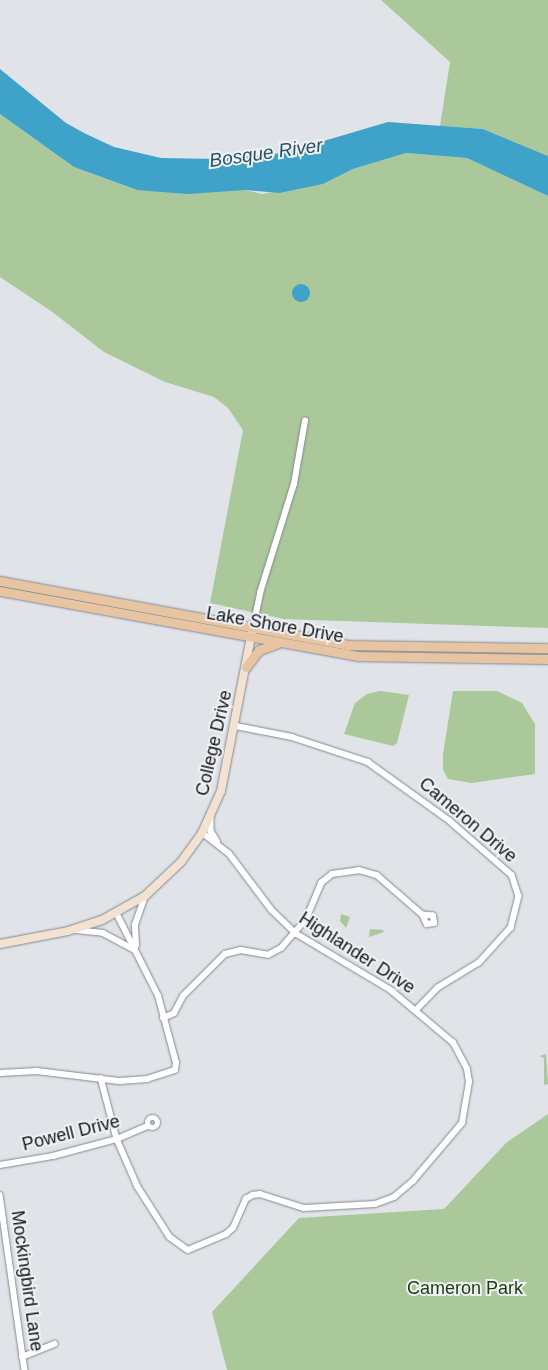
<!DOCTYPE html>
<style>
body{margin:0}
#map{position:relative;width:548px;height:1370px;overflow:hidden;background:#e0e4e9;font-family:Arial,sans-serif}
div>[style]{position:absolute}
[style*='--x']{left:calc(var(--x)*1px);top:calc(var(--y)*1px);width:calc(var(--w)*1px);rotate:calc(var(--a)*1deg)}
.green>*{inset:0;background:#aac89a}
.water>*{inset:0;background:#3ea2c9}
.round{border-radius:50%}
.roads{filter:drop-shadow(0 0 1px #85888c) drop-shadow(0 0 1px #85888c)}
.street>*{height:5.5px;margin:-2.75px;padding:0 2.75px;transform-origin:2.75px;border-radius:2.75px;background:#fff}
.street>.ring{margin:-2.75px;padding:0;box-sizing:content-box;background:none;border:5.5px solid #fff;border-radius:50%}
.secondary>*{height:8px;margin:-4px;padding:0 4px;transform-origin:4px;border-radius:4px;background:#f3e2d1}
.primary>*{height:9px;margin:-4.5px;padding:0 4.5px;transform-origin:4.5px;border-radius:4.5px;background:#e7c5a3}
span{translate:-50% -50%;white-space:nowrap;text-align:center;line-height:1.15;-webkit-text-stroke:4px #eef1f6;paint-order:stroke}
.street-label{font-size:18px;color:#141617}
.park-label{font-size:18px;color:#1e3a08}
.water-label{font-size:19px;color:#275162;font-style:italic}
</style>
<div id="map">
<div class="green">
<i style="clip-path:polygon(381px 0,548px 0,548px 156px,483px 129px,440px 126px,450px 62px)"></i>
<i style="clip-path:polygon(0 114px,74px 167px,137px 190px,245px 190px,262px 194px,323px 184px,353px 169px,406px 153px,467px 158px,548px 196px,548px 628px,284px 619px,210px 603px,243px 430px,228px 408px,214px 397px,165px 382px,104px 352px,51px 311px,0 277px)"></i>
<i style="clip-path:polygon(380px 691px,409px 695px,397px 743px,393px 746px,344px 734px,355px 703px,367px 694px)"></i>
<i style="clip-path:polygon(453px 691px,497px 691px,522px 703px,535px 724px,535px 774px,472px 783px,448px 779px,443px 770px,443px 754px)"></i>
<i style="clip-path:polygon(341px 914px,350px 917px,346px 928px,340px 921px)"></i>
<i style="clip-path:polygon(370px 929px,383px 930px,384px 932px,369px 937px)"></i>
<i style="clip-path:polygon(546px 1054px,548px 1084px,544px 1085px,544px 1058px,539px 1056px)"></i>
<i style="clip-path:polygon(548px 1114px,548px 1370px,227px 1370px,212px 1312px,299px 1218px,444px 1209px,506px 1143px)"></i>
</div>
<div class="water">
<i style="clip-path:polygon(0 69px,66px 123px,86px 134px,114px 147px,161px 158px,217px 159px,283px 153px,388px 122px,483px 129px,548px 156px,548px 196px,467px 158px,406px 153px,353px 169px,323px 184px,279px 193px,245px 190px,188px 194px,137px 190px,74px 167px,0 114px)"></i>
<i class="round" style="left:292px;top:284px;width:18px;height:18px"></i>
</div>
<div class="roads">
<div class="street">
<i style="--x:253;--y:627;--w:35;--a:-78"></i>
<i style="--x:260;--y:593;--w:114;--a:-72.7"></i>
<i style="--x:294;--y:484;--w:64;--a:-80.1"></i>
<i style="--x:236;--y:726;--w:57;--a:11.1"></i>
<i style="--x:292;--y:737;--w:80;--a:18.2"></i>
<i style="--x:368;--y:762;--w:101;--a:35.7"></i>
<i style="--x:450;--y:821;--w:82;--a:41.1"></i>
<i style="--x:512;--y:875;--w:22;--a:72"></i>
<i style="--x:519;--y:896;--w:33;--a:104"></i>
<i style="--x:511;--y:928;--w:47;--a:132.4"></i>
<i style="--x:479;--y:963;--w:48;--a:148.6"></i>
<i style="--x:438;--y:988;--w:30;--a:134"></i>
<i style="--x:211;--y:817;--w:14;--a:90"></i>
<i style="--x:211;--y:831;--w:12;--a:59"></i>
<i style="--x:76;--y:930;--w:27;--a:6"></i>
<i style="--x:103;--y:933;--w:36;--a:28"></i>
<i style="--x:136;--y:946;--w:21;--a:-93"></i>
<i style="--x:135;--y:925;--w:31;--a:-71"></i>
<i style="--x:163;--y:1018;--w:12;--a:-24"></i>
<i style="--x:174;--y:1013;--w:19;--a:-62"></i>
<i style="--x:183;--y:996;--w:59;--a:-45"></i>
<i style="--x:225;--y:954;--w:16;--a:-14"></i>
<i style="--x:241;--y:950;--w:27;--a:10"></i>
<i style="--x:268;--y:955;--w:15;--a:-28"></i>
<i style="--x:281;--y:948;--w:38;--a:-49"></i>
<i style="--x:306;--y:919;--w:39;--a:-67"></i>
<i style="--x:321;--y:883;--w:14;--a:-39"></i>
<i style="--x:332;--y:874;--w:27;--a:-8"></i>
<i style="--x:359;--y:870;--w:19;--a:16"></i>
<i style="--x:377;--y:875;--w:61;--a:41"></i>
<i style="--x:423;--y:915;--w:10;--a:66"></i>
<i style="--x:427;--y:924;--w:7;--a:-8"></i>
<i style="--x:434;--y:923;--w:7;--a:-98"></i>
<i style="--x:433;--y:916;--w:10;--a:-174"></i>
<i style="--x:0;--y:1073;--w:37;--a:-3"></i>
<i style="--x:37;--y:1071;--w:84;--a:6.9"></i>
<i style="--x:120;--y:1081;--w:27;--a:-4"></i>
<i style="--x:147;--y:1079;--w:29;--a:-18"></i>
<i style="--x:175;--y:1070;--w:7;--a:-82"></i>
<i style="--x:176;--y:1063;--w:69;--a:-105"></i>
<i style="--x:158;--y:996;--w:93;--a:-116.8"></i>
<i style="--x:101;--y:1078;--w:63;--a:75.3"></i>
<i style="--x:117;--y:1139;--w:52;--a:66.4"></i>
<i style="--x:138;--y:1187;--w:59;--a:57.4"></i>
<i style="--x:170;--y:1237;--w:22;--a:36"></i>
<i style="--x:188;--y:1250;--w:41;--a:-22.8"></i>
<i style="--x:226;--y:1234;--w:9;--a:-41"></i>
<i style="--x:233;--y:1228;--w:32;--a:-66"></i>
<i style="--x:246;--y:1199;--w:8;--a:-30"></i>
<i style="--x:253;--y:1195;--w:7;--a:-8"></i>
<i style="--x:260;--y:1194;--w:46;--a:17.7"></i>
<i style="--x:304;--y:1208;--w:71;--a:-3.2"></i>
<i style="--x:375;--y:1204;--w:20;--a:-20"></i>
<i style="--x:394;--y:1197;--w:25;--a:-40"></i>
<i style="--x:413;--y:1181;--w:76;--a:-49.8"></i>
<i style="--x:462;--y:1123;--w:42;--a:-80.3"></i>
<i style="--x:469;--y:1082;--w:13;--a:-99"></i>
<i style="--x:467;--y:1069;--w:30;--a:-118"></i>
<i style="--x:453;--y:1043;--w:82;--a:-139.9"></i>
<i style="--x:390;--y:990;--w:109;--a:-149.2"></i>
<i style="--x:296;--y:934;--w:33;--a:-136"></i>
<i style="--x:272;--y:911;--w:71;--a:-127"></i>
<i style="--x:229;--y:854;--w:34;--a:-142"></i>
<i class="ring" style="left:147.5px;top:1117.5px;width:5.5px;height:5.5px"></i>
<i style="--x:0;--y:1165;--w:54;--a:-9.6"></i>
<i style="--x:53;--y:1156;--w:66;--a:-14.9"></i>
<i style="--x:117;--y:1139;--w:34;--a:-23"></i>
<i style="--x:0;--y:1195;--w:177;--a:81.9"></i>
<i style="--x:22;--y:1357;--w:35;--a:-22"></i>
</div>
<div class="secondary">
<i style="--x:0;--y:944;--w:69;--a:-10.8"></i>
<i style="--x:68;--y:931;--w:36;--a:-18"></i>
<i style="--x:102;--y:920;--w:49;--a:-29.2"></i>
<i style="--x:145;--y:896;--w:50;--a:-43.4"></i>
<i style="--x:181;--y:862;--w:36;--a:-54"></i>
<i style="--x:202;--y:833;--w:46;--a:-65.7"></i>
<i style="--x:221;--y:791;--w:162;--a:-79"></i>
</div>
<div class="primary">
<i style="--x:0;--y:581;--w:354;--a:10.4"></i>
<i style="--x:348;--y:645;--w:200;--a:0.9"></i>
<i style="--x:0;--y:591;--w:364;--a:10.3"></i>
<i style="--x:358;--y:656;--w:190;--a:0.9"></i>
<i style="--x:246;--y:667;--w:21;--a:-53"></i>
<i style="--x:259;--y:650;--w:20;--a:-20"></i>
</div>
</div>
<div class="street-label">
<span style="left:275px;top:625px;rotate:10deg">Lake Shore Drive</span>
<span style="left:214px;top:743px;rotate:-77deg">College Drive</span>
<span style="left:468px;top:820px;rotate:40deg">Cameron Drive</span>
<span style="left:357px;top:953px;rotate:33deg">Highlander Drive</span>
<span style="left:71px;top:1133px;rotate:-14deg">Powell Drive</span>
<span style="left:27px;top:1281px;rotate:82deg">Mockingbird Lane</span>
</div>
<div class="park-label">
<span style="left:465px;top:1288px">Cameron Park</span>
</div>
<div class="water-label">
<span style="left:266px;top:153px;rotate:-8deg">Bosque River</span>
</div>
</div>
